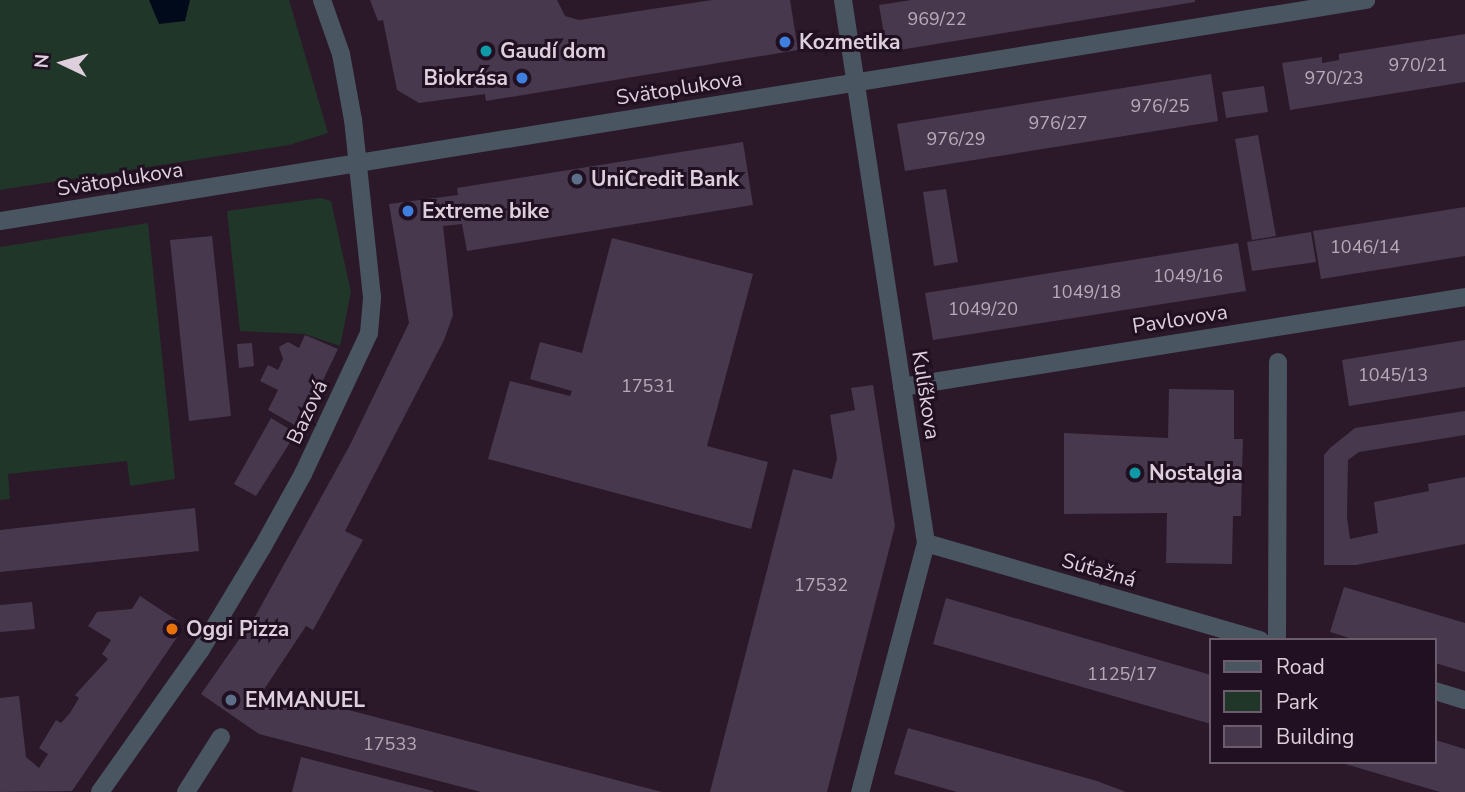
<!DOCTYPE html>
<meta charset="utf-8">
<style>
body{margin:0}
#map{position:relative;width:1465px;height:792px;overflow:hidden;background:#2b192a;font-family:"Nunito Sans",sans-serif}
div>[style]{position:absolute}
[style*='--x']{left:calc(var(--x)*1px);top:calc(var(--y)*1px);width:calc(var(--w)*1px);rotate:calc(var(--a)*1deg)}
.green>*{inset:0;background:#203629}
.water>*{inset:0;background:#000a1a}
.building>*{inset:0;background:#47384d}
.minor>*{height:18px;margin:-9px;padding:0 9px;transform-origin:9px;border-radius:9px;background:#495662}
.dots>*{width:19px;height:19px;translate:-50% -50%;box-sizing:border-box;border:4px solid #211021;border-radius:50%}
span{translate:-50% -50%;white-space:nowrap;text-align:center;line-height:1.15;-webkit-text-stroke:6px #211021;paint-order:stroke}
.number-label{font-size:18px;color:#b8aab8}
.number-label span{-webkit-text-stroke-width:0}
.poi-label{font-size:21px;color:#ddd0dc;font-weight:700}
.left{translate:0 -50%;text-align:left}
.right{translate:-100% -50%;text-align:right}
.street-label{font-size:21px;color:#ddd0dc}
.legend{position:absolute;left:1209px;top:638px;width:228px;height:126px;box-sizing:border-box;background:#211021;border:2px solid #6c5d6c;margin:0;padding:9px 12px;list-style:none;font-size:21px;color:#ddd0dc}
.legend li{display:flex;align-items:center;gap:14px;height:35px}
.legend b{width:35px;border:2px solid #6c5d6c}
.north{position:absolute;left:28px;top:28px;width:70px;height:70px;-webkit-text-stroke:5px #211021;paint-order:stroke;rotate:275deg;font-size:19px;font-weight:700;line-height:28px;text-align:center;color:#ddd0dc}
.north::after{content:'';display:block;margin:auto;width:24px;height:32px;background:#ddd0dc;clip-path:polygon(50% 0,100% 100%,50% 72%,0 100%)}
</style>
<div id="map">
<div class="green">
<i style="clip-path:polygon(0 0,289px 0,328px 133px,289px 145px,0 190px)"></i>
<i style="clip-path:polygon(321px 198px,331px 201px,351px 292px,340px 346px,305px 334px,240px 331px,227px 211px)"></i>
<i style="clip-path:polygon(148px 223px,175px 479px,130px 486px,127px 461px,8px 474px,10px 499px,0 500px,0 247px)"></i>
</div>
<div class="water">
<i style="clip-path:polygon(149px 0,190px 0,185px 21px,159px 24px)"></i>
</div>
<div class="building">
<i style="clip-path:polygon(370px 0,557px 0,565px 16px,579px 20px,712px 0,790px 0,798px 50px,486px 101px,485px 94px,419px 103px,397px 90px,383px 20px,378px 21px)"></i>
<i style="clip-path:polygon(911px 0,1195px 0,1195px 2px,887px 52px,879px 5px)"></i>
<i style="clip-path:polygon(1465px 34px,1465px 82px,1290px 110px,1282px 63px,1322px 57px,1322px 63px,1339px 60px,1339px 54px)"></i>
<i style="clip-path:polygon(1211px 74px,1218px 121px,905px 171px,897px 124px)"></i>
<i style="clip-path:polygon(1264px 86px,1268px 112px,1226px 118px,1222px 92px)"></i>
<i style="clip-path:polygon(1258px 135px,1276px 236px,1252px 240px,1235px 139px)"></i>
<i style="clip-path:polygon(743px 142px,753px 205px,467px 251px,462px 224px,443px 226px,453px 315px,444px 340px,345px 531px,363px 540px,313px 630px,306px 626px,263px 691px,272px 697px,276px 691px,662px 792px,481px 792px,259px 734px,201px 694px,256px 615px,350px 445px,409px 323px,389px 204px,458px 195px,457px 188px)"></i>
<i style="clip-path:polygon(946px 189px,958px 262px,934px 266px,923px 192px)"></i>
<i style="clip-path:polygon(1465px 207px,1465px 256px,1321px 279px,1313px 231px)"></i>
<i style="clip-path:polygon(1311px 232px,1316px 262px,1252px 271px,1247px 242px)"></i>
<i style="clip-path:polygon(212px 236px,231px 416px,189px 421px,170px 240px)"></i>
<i style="clip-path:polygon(612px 238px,753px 274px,707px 446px,768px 462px,751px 529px,488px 459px,510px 381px,570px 396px,572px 391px,530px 379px,540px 342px,582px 353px)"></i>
<i style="clip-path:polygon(1238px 243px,1246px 291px,933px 340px,925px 293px)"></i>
<i style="clip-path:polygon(305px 335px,338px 349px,300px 428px,268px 410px,278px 390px,260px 381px,268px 365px,278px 370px,283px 359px,279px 347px,288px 342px,299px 348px)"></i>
<i style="clip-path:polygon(1465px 340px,1465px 387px,1349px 406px,1342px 360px)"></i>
<i style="clip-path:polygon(252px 343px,254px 366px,239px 368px,237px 344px)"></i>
<i style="clip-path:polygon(873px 385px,895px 526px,827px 792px,710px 792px,793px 469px,832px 479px,837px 458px,830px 415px,855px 410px,851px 388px)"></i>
<i style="clip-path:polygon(1169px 389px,1234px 390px,1234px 439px,1243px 439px,1242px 471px,1241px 516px,1233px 516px,1232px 564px,1166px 563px,1167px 513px,1064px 514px,1064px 433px,1168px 438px)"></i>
<i style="clip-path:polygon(1465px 411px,1465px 435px,1359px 452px,1348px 460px,1347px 518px,1350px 539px,1378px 533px,1374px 502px,1429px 491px,1428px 484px,1465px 477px,1465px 544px,1356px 565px,1324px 565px,1324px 455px,1330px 448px,1355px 428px)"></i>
<i style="clip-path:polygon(271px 418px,296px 433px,256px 496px,234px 484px)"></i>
<i style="clip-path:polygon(195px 508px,199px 551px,0 572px,0 530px)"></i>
<i style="clip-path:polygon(1344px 587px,1465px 623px,1465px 672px,1435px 663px,1435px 640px,1356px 640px,1330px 632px)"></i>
<i style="clip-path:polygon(140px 596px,178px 621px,180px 633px,72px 791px,0 792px,0 698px,19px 696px,26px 757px,39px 768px,48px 754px,39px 748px,56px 720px,61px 723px,70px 713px,79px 698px,75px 695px,108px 659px,102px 654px,111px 640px,88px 626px,97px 612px,132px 609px)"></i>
<i style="clip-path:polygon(946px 598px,1211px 675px,1211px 724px,933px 644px)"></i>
<i style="clip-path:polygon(32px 602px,35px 629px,0 632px,0 605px)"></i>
<i style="clip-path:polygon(908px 728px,1097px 781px,1126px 792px,957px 792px,894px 774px)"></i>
<i style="clip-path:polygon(1435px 740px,1465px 749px,1465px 792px,1440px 792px,1342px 763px,1435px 762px)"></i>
<i style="clip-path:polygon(301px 757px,433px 791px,433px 792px,292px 792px)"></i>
</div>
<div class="minor">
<i style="--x:843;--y:0;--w:549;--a:81.31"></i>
<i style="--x:926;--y:543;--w:258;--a:104.8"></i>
<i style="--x:0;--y:221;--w:1384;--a:-9.19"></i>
<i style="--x:902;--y:387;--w:570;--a:-9.08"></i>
<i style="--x:926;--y:543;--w:348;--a:16.2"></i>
<i style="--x:1277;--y:640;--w:278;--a:-89.8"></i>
<i style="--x:1435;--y:691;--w:31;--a:17"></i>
<i style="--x:100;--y:792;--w:173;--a:-54.7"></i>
<i style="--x:200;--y:651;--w:120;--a:-59"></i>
<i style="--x:262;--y:548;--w:85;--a:-61"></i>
<i style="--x:303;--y:474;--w:156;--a:-64.9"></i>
<i style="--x:369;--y:333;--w:36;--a:-85"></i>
<i style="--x:372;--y:297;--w:178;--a:-96.1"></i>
<i style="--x:353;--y:120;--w:67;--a:-100.3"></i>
<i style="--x:341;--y:54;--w:57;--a:-109.4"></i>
<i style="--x:186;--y:792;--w:65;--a:-57.5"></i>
</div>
<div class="dots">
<i style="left:785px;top:42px;background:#3f7fe0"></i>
<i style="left:486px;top:51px;background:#0f9aa8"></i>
<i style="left:522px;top:78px;background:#3f7fe0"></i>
<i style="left:577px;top:179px;background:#5c6f8a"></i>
<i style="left:408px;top:211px;background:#3f7fe0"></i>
<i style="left:1135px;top:473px;background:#0f9aa8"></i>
<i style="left:172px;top:629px;background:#e8710a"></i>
<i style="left:231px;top:700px;background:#5c6f8a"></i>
</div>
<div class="number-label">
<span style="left:937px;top:19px">969/22</span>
<span style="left:1418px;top:65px">970/21</span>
<span style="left:1334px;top:78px">970/23</span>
<span style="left:1160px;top:106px">976/25</span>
<span style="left:1058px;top:123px">976/27</span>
<span style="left:956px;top:139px">976/29</span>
<span style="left:1365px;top:247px">1046/14</span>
<span style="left:1188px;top:276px">1049/16</span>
<span style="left:1086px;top:292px">1049/18</span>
<span style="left:983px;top:309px">1049/20</span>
<span style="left:1393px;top:375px">1045/13</span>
<span style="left:648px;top:386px">17531</span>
<span style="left:821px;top:585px">17532</span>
<span style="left:1122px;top:674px">1125/17</span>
<span style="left:390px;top:744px">17533</span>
</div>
<div class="poi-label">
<span class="left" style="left:799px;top:42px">Kozmetika</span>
<span class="left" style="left:500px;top:51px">Gaudí dom</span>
<span class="right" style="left:508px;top:78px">Biokrása</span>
<span class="left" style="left:591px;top:179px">UniCredit Bank</span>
<span class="left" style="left:422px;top:211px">Extreme bike</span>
<span class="left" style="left:1149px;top:473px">Nostalgia</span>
<span class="left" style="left:186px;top:629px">Oggi Pizza</span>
<span class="left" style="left:245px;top:700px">EMMANUEL</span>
</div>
<div class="street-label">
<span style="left:679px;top:88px;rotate:-9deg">Svätoplukova</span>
<span style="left:120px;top:179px;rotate:-9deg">Svätoplukova</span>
<span style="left:1180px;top:319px;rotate:-9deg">Pavlovova</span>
<span style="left:926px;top:395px;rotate:81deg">Kulíškova</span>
<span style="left:307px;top:412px;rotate:-65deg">Bazová</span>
<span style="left:1099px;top:570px;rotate:16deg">Súťažná</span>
</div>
<ul class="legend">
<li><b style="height:9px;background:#495662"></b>Road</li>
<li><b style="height:19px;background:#203629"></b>Park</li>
<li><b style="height:19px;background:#47384d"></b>Building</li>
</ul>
<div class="north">N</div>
</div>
